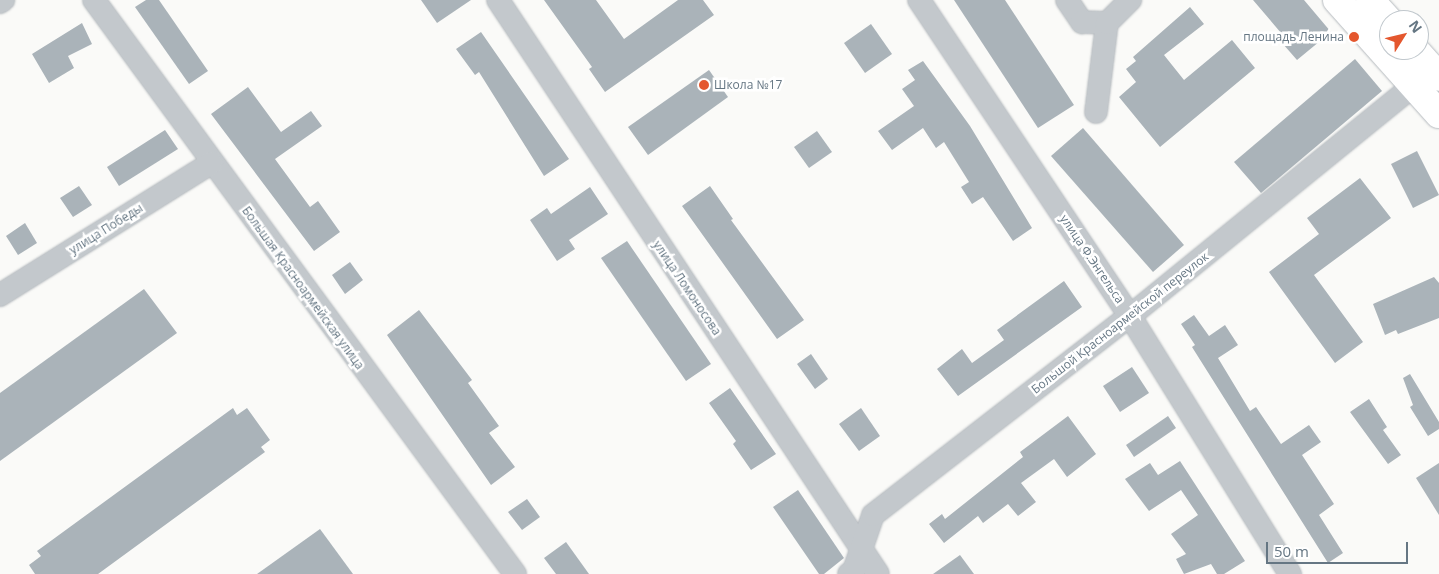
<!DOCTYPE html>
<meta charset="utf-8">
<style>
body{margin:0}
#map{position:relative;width:1439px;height:574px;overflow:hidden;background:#fafaf8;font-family:"Open Sans",sans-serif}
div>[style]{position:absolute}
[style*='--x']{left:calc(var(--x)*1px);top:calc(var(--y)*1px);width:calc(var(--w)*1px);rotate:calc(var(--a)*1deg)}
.building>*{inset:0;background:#aab3b9}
.roads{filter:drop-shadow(0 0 1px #b5babe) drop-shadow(0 0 1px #b5babe)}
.minor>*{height:22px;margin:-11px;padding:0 11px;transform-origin:11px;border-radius:11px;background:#c3c8cc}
.major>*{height:28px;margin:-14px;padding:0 14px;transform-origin:14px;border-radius:14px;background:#fff}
.dots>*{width:14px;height:14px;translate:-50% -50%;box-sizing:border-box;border:2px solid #fff;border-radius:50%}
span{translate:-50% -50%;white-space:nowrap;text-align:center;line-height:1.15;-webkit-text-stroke:5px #fff;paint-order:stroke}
.poi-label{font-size:12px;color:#657683}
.right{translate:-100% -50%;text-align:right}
.left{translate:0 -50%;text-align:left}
.street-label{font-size:12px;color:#657683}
.north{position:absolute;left:1379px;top:10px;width:50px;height:50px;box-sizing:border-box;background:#fff;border:1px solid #c1c8cd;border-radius:50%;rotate:54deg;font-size:14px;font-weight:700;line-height:20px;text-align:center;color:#657683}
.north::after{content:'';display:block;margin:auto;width:18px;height:22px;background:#e4572e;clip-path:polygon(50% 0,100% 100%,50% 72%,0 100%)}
.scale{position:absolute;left:1266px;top:542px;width:142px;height:22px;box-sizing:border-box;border:2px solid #657683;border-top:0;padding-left:6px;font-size:15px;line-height:18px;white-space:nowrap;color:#657683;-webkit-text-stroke:4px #fff;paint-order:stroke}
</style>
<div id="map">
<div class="building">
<i style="clip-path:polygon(146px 0,159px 0,208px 71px,189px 84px,135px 7px)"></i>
<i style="clip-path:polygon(421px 0,471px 0,437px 23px)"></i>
<i style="clip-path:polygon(544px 0,596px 0,624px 39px,678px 0,703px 0,714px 15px,605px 92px,589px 69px,592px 67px)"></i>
<i style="clip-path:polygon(954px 0,1005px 0,1074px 105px,1038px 128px)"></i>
<i style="clip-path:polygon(1253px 0,1304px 0,1331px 32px,1297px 60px,1283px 44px,1287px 40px)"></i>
<i style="clip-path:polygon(1190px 7px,1204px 24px,1164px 55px,1184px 80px,1232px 40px,1255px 68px,1160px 147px,1119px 97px,1136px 82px,1126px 69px,1136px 61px,1133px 57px)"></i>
<i style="clip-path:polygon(82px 23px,92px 44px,68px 56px,74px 68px,49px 83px,32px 54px)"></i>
<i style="clip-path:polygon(871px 24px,892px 54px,865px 73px,844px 43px)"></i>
<i style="clip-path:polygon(481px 32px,569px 159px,544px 176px,479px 72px,475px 75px,456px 49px)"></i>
<i style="clip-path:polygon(1355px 59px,1382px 91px,1261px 193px,1234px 162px)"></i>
<i style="clip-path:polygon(923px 61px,970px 126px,1032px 228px,1013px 241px,983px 197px,972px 204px,961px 187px,969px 182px,944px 142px,936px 148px,923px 128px,892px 150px,878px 131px,914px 106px,902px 89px,915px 80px,908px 70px)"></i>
<i style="clip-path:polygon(709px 70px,728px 97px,648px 155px,628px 127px)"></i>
<i style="clip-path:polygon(248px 87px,281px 132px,311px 111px,322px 126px,275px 159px,310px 207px,318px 201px,340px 232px,314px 251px,211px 114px)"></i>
<i style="clip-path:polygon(1083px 128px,1184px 245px,1153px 272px,1051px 156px)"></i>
<i style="clip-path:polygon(165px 130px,178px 149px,119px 186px,107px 167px)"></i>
<i style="clip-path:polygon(817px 131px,832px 152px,809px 168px,794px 147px)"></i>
<i style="clip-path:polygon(1417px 151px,1439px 195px,1413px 208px,1391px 164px)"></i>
<i style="clip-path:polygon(1360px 178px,1391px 218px,1314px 275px,1363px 342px,1335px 363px,1269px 272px,1319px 234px,1307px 218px)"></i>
<i style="clip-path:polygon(79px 186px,92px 205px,73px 217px,60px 198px)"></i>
<i style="clip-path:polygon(710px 186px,733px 219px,731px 220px,804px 320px,777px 339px,682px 206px)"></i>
<i style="clip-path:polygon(590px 187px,608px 214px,569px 240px,575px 249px,557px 261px,530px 220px,547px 208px,551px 214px)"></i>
<i style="clip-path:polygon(25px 223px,37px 243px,18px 255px,6px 236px)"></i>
<i style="clip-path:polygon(627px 241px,711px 364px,686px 381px,601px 258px)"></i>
<i style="clip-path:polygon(350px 262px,363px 280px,345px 294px,332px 275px)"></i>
<i style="clip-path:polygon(1434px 277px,1439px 283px,1439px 318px,1398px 334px,1396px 330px,1385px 335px,1373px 304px)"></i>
<i style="clip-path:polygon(1064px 281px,1082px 307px,958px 396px,937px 369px,962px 349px,972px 363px,1004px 340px,997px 330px)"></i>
<i style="clip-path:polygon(144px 289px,177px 333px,0 461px,0 393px)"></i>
<i style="clip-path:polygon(419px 310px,472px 380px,468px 383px,499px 426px,489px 433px,515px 467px,491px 485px,387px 335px)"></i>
<i style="clip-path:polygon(1194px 315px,1209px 336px,1225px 325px,1238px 345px,1218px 358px,1250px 411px,1256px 407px,1281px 444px,1309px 425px,1321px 442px,1302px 455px,1334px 504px,1319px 515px,1343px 553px,1328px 563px,1192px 347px,1195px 345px,1181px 324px)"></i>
<i style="clip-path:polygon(811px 354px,828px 379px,815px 389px,797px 364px)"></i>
<i style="clip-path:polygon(1132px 367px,1149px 393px,1120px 412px,1103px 386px)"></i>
<i style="clip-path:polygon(1410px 374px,1439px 422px,1439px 429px,1428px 436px,1410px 407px,1413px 405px,1403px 378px)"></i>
<i style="clip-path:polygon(730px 388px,776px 454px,751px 470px,733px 444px,736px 441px,709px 403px)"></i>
<i style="clip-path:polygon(1369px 399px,1387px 427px,1383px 430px,1401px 455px,1388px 464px,1350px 412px)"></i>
<i style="clip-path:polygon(233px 408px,237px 415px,247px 408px,270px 440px,261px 447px,265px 452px,98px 574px,35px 574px,29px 565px,41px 556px,37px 551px)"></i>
<i style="clip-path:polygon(861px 408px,880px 436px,859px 451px,839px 424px)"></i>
<i style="clip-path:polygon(1068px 416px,1096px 454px,1067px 477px,1054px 459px,1021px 483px,1036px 502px,1018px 516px,1008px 504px,983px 523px,978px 516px,944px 543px,929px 524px,942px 514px,945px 519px,1023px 457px,1020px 452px)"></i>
<i style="clip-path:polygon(1168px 416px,1176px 428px,1134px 457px,1126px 445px)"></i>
<i style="clip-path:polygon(1180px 461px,1245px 561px,1224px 574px,1217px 574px,1211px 564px,1184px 574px,1176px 559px,1186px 554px,1171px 534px,1198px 515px,1181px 490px,1149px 511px,1125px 479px,1150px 463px,1158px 475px)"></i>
<i style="clip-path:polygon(1439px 463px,1439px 515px,1416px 478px)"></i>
<i style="clip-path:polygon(798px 490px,844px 558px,824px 574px,819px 574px,773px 507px)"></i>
<i style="clip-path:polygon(527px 499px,540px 517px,522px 530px,508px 512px)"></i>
<i style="clip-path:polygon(320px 529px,353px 574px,257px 574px)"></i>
<i style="clip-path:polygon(566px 542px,589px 574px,556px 574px,544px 558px)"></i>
<i style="clip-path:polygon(960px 555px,974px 574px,933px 574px)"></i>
</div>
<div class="roads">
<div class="minor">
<i style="--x:94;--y:0;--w:712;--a:53.74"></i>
<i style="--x:498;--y:0;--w:688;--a:56.49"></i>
<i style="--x:919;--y:0;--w:380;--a:56.3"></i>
<i style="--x:1130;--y:316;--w:304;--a:58.2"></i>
<i style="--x:1067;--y:0;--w:27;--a:56"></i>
<i style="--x:1082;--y:22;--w:25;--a:2"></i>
<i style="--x:0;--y:2;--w:4;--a:-34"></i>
<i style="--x:1096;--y:112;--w:90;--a:-83"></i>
<i style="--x:1107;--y:23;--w:33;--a:-45"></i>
<i style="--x:0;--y:295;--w:249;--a:-32"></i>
<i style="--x:849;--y:574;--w:6;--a:-39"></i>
<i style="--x:854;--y:570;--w:58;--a:-70.9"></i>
<i style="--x:873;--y:515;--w:325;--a:-37.8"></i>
<i style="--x:1130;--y:316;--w:382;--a:-39.1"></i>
</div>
<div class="major">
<i style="--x:1337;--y:0;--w:153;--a:48.2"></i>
<i style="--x:1370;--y:0;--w:28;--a:48"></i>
<i style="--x:1415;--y:50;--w:36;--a:48"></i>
</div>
</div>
<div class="dots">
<i style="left:1354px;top:37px;background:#e4572e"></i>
<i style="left:704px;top:85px;background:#e4572e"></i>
</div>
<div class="poi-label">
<span class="right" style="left:1344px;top:37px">площадь Ленина</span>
<span class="left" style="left:714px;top:85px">Школа №17</span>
</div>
<div class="street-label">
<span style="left:106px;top:229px;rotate:-32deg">улица Победы</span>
<span style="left:1092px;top:259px;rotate:56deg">улица Ф.Энгельса</span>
<span style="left:303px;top:288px;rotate:54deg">Большая Красноармейская улица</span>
<span style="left:687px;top:288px;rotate:56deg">улица Ломоносова</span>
<span style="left:1120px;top:323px;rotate:-38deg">Большой Красноармейской переулок</span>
</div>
<div class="north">N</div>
<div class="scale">50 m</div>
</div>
